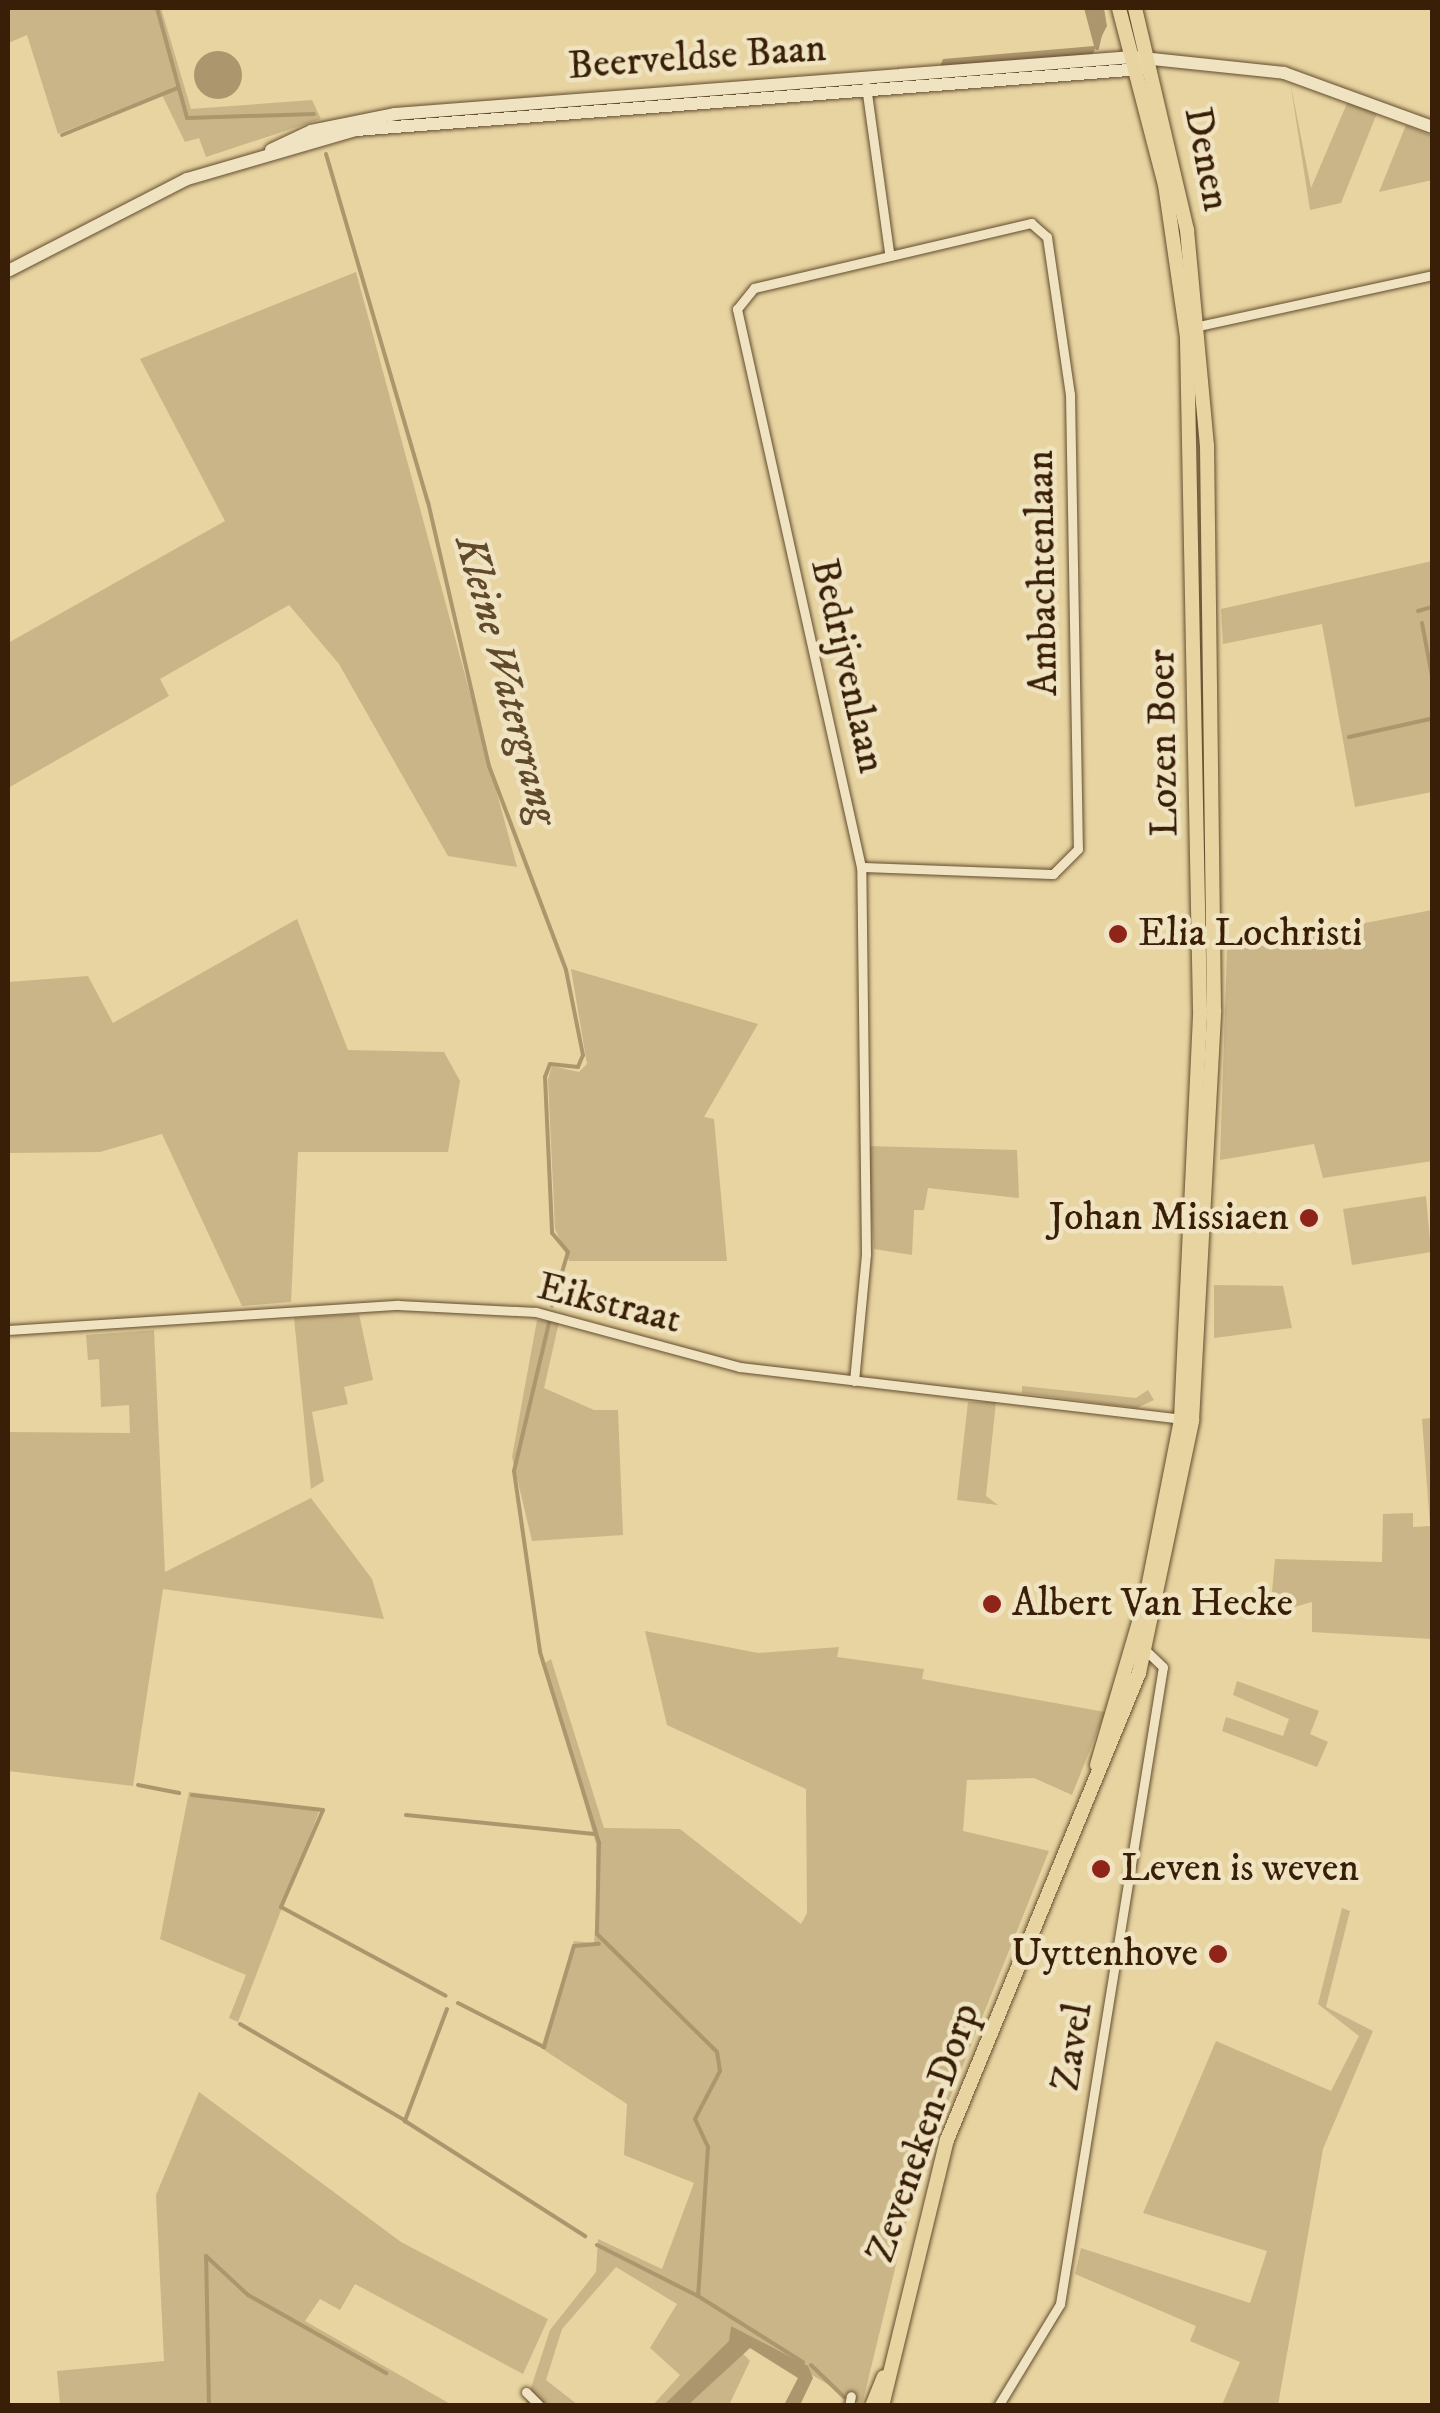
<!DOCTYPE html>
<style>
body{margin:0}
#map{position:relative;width:1440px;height:2413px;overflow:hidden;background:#e7d4a1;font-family:"IM FELL DW Pica",serif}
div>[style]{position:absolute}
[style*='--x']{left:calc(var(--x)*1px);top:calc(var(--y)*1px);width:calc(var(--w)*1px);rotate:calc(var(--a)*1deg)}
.green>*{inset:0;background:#c9b587}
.water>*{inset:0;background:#ac966d}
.round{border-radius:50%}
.stream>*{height:4px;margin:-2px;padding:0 2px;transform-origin:2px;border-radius:2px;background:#ac966d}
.roads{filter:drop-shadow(0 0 2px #644c2e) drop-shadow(0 0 2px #644c2e)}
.minor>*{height:9px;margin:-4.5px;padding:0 4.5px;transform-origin:4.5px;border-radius:4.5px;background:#efe3c2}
.secondary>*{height:12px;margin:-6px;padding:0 6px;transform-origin:6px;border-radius:6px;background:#efe3c2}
.primary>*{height:14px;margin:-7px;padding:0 7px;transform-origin:7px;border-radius:7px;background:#e7d4a1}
.dots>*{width:28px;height:28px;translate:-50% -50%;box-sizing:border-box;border:5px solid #efe3c2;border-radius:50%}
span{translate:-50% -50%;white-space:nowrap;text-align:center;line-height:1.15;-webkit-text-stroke:9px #efe3c2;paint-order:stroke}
.street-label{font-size:40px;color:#391f08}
.poi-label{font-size:40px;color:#391f08}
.left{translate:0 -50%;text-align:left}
.right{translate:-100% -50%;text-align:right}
.water-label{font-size:42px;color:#61492b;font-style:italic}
.frame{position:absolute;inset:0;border:10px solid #391f08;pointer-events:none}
</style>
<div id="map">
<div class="green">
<i style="clip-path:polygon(8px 8px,161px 8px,191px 109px,312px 100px,321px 119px,206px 157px,199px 138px,185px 142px,161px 93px,58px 134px,27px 35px,8px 43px)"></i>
<i style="clip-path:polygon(1290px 81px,1311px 188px,1348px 101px,1377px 113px,1341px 203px,1310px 210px)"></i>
<i style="clip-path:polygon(1406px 125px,1432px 136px,1432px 180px,1379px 192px)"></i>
<i style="clip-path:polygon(356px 272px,517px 867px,448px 856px,339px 664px,289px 605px,160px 679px,169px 696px,8px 788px,8px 643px,225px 521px,140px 359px)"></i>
<i style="clip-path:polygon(1432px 561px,1432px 792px,1355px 807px,1322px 624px,1223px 644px,1221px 609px)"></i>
<i style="clip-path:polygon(1432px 910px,1432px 1161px,1323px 1178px,1314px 1144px,1220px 1160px,1227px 950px)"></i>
<i style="clip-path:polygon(297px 919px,348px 1050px,444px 1052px,460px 1081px,448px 1152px,298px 1152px,291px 1302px,242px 1306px,162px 1134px,100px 1152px,8px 1153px,8px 982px,88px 976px,113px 1023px)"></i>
<i style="clip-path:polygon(571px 969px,758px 1024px,704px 1117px,714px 1119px,727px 1261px,569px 1261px,555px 1229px,548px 1079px,552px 1066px,579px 1072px,587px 1064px)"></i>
<i style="clip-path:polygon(866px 1146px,1017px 1150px,1019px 1198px,928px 1188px,924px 1210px,914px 1210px,912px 1255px,874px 1249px)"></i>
<i style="clip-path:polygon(1426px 1196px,1431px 1252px,1352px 1265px,1343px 1209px)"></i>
<i style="clip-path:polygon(1214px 1285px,1283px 1286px,1292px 1328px,1214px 1338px)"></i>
<i style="clip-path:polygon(359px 1314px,373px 1380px,344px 1387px,348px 1404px,312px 1412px,324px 1481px,311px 1489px,294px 1318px)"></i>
<i style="clip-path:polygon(537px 1320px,559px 1322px,544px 1388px,594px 1410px,618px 1410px,623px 1535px,532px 1541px,512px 1457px)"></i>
<i style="clip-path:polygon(154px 1330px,165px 1572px,311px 1498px,372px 1579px,384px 1619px,163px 1589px,133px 1786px,8px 1771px,8px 1432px,130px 1433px,129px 1405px,101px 1407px,99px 1359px,88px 1360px,86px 1335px)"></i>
<i style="clip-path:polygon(1022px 1386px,1136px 1398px,1148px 1390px,1154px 1400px,1137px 1408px,1022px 1393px)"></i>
<i style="clip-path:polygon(968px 1402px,996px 1402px,986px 1496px,998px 1505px,957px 1500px)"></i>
<i style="clip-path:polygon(1432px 1418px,1432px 1639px,1312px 1632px,1312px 1602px,1270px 1614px,1275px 1559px,1382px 1562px,1383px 1514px,1413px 1513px,1413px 1527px,1430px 1526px,1422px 1419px)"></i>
<i style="clip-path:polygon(645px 1631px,758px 1653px,839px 1647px,837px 1657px,924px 1669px,922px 1679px,1105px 1712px,1072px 1795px,1034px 1778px,967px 1780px,963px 1831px,1049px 1851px,916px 2182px,862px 2405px,731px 2326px,730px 2340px,750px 2361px,729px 2405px,653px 2405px,680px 2375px,650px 2348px,677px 2304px,616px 2267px,562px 2329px,546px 2380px,578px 2405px,525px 2406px,550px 2330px,596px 2272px,598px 2239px,662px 2269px,694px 2183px,624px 2155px,627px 2104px,541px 2048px,574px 1941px,594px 1943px,596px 1916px,596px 1844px,545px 1663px,551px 1659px,604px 1828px,680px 1829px,801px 1924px,807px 1913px,806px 1789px,667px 1725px)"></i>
<i style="clip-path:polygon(1237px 1681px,1319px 1711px,1310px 1734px,1328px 1742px,1317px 1767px,1222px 1731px,1226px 1717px,1283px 1736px,1289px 1719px,1233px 1695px)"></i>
<i style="clip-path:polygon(189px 1792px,320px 1809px,238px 2022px,229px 2018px,246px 1975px,160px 1939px)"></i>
<i style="clip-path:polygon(1342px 1908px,1350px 1911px,1326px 2007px,1373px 2031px,1323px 2149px,1278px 2405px,1222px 2405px,1240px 2362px,1190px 2341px,1196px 2326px,1075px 2274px,1081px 2248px,1250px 2303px,1267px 2251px,1143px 2213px,1216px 2041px,1331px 2091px,1359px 2036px,1318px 2004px)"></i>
<i style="clip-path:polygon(199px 2092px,401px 2242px,548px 2319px,523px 2374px,355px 2284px,340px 2310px,320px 2299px,305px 2321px,452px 2405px,60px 2405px,57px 2371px,164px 2361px,156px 2195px)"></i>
</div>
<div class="water">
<i style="clip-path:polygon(1084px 8px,1104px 8px,1107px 26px,1092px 55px,940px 67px,943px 59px,1094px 46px)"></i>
<i class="round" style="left:194px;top:51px;width:48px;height:48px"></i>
<i style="clip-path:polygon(731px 2326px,808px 2366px,813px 2378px,800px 2405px,784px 2405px,798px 2378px,750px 2348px,688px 2405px,664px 2405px,729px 2341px)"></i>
</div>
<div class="stream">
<i style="--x:157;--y:8;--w:114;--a:74.7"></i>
<i style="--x:187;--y:118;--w:127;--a:-1.8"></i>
<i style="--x:1097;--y:48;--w:17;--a:-77"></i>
<i style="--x:62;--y:135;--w:125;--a:-22.1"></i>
<i style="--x:326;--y:154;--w:363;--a:73.7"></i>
<i style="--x:428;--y:502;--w:271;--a:77"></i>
<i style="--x:489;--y:766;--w:218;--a:69.3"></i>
<i style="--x:566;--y:970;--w:87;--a:78.7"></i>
<i style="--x:583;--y:1055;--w:13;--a:113"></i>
<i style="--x:578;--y:1067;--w:28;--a:-174"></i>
<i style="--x:550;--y:1064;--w:14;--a:111"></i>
<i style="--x:545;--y:1077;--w:156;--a:87.4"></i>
<i style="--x:552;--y:1233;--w:25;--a:50"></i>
<i style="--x:568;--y:1252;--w:56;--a:106.5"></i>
<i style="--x:1418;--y:611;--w:15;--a:-16"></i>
<i style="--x:1422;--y:623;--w:54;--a:79.3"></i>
<i style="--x:1349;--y:737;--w:83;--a:-12.5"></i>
<i style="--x:549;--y:1323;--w:152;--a:103.3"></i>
<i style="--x:514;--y:1471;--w:183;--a:81.8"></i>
<i style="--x:540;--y:1652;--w:200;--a:72.8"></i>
<i style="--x:599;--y:1843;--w:91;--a:91.3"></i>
<i style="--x:597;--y:1934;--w:168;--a:44.5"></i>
<i style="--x:717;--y:2052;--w:19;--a:81"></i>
<i style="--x:720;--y:2071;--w:54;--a:117.5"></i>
<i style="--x:695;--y:2119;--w:31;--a:65"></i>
<i style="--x:708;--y:2147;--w:149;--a:93.8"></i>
<i style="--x:698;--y:2296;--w:124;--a:32.2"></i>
<i style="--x:138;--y:1785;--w:42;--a:11"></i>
<i style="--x:192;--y:1795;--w:132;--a:6.5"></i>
<i style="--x:323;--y:1810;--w:106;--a:113.4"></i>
<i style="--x:281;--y:1907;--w:187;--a:28.3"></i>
<i style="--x:406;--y:1815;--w:189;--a:5.8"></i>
<i style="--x:458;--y:2003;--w:97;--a:27.1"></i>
<i style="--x:544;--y:2047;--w:105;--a:-73.5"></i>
<i style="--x:574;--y:1946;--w:25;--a:-5"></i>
<i style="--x:447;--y:2009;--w:120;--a:110.6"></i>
<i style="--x:405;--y:2121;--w:214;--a:32.6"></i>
<i style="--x:240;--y:2024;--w:190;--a:30.3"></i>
<i style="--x:597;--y:2245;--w:113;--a:26.8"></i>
<i style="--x:811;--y:2365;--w:46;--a:44.1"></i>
<i style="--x:209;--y:2406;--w:150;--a:-91.1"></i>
<i style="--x:206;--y:2256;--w:57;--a:42.9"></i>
<i style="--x:248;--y:2295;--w:159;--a:29.5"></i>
</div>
<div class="roads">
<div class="minor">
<i style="--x:866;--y:86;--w:168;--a:82.1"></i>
<i style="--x:1199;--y:326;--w:239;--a:-12.3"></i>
<i style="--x:8;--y:1330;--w:391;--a:-3.7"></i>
<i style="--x:398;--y:1305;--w:138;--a:2.9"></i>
<i style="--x:536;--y:1312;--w:211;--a:15.1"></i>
<i style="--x:740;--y:1367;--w:446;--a:6.7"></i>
<i style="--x:854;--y:1381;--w:128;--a:-84.6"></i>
<i style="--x:866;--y:1254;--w:387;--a:-90.7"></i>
<i style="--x:861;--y:867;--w:572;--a:-102.53"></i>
<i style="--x:737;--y:309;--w:27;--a:-51"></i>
<i style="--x:754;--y:288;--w:285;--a:-13.2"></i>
<i style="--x:1031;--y:223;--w:21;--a:41"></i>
<i style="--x:1047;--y:237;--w:159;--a:81.7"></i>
<i style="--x:1070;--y:394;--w:455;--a:89"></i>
<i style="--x:1078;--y:849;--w:35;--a:135"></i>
<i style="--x:1053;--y:874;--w:192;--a:-177.9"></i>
<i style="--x:526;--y:2392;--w:20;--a:45"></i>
<i style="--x:849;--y:2406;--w:10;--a:-79"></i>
<i style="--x:998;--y:2406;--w:119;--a:-58.7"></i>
<i style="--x:1060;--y:2304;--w:645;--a:-80.82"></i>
<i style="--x:1163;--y:1667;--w:30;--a:-136"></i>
</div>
<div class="secondary">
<i style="--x:271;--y:150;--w:44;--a:-25.4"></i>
<i style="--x:311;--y:131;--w:86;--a:-11.4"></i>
<i style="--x:395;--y:114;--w:740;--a:-4.42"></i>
<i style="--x:1133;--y:57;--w:152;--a:6"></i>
<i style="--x:1284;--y:73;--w:158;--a:20"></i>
<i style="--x:8;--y:271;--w:201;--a:-27.2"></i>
<i style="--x:187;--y:179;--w:176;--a:-16.2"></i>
<i style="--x:356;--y:130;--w:787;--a:-4.44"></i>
</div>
<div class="primary">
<i style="--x:1097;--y:1765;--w:174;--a:-73.6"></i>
<i style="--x:1146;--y:1598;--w:182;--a:-78.9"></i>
<i style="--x:1181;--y:1419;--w:409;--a:-87.3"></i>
<i style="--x:1200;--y:1010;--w:673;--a:-91.11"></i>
<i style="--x:1187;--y:337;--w:154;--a:-98.2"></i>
<i style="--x:1165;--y:185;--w:183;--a:-104.6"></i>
<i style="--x:872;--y:2406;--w:31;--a:-68"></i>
<i style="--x:882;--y:2406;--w:274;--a:-76.3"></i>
<i style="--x:947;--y:2140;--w:505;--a:-67.65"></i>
<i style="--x:1139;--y:1673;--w:258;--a:-78.1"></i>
<i style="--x:1192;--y:1421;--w:412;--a:-86.9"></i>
<i style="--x:1214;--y:1010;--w:564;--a:-90.71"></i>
<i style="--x:1207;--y:446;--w:217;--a:-95.3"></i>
<i style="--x:1187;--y:230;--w:228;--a:-103.2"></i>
</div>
</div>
<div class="dots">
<i style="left:1118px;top:934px;background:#8f2418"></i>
<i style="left:1309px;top:1218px;background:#8f2418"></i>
<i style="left:992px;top:1604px;background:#8f2418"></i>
<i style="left:1101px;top:1869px;background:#8f2418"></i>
<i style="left:1218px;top:1954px;background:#8f2418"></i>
</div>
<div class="street-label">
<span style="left:697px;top:58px;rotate:-4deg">Beerveldse Baan</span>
<span style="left:1206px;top:159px;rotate:79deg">Denen</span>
<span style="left:1043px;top:573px;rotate:-91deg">Ambachtenlaan</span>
<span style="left:847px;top:666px;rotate:77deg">Bedrijvenlaan</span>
<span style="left:1164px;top:743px;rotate:-91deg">Lozen Boer</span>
<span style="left:609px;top:1304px;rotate:14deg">Eikstraat</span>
<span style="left:1073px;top:2047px;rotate:-81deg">Zavel</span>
<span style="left:924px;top:2133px;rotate:-71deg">Zeveneken-Dorp</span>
</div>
<div class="poi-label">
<span class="left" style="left:1138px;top:934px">Elia Lochristi</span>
<span class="right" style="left:1289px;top:1218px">Johan Missiaen</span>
<span class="left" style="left:1012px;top:1604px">Albert Van Hecke</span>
<span class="left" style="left:1121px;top:1869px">Leven is weven</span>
<span class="right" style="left:1198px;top:1954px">Uyttenhove</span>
</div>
<div class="water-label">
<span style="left:506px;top:680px;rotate:75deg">Kleine Watergrang</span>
</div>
<div class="frame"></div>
</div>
